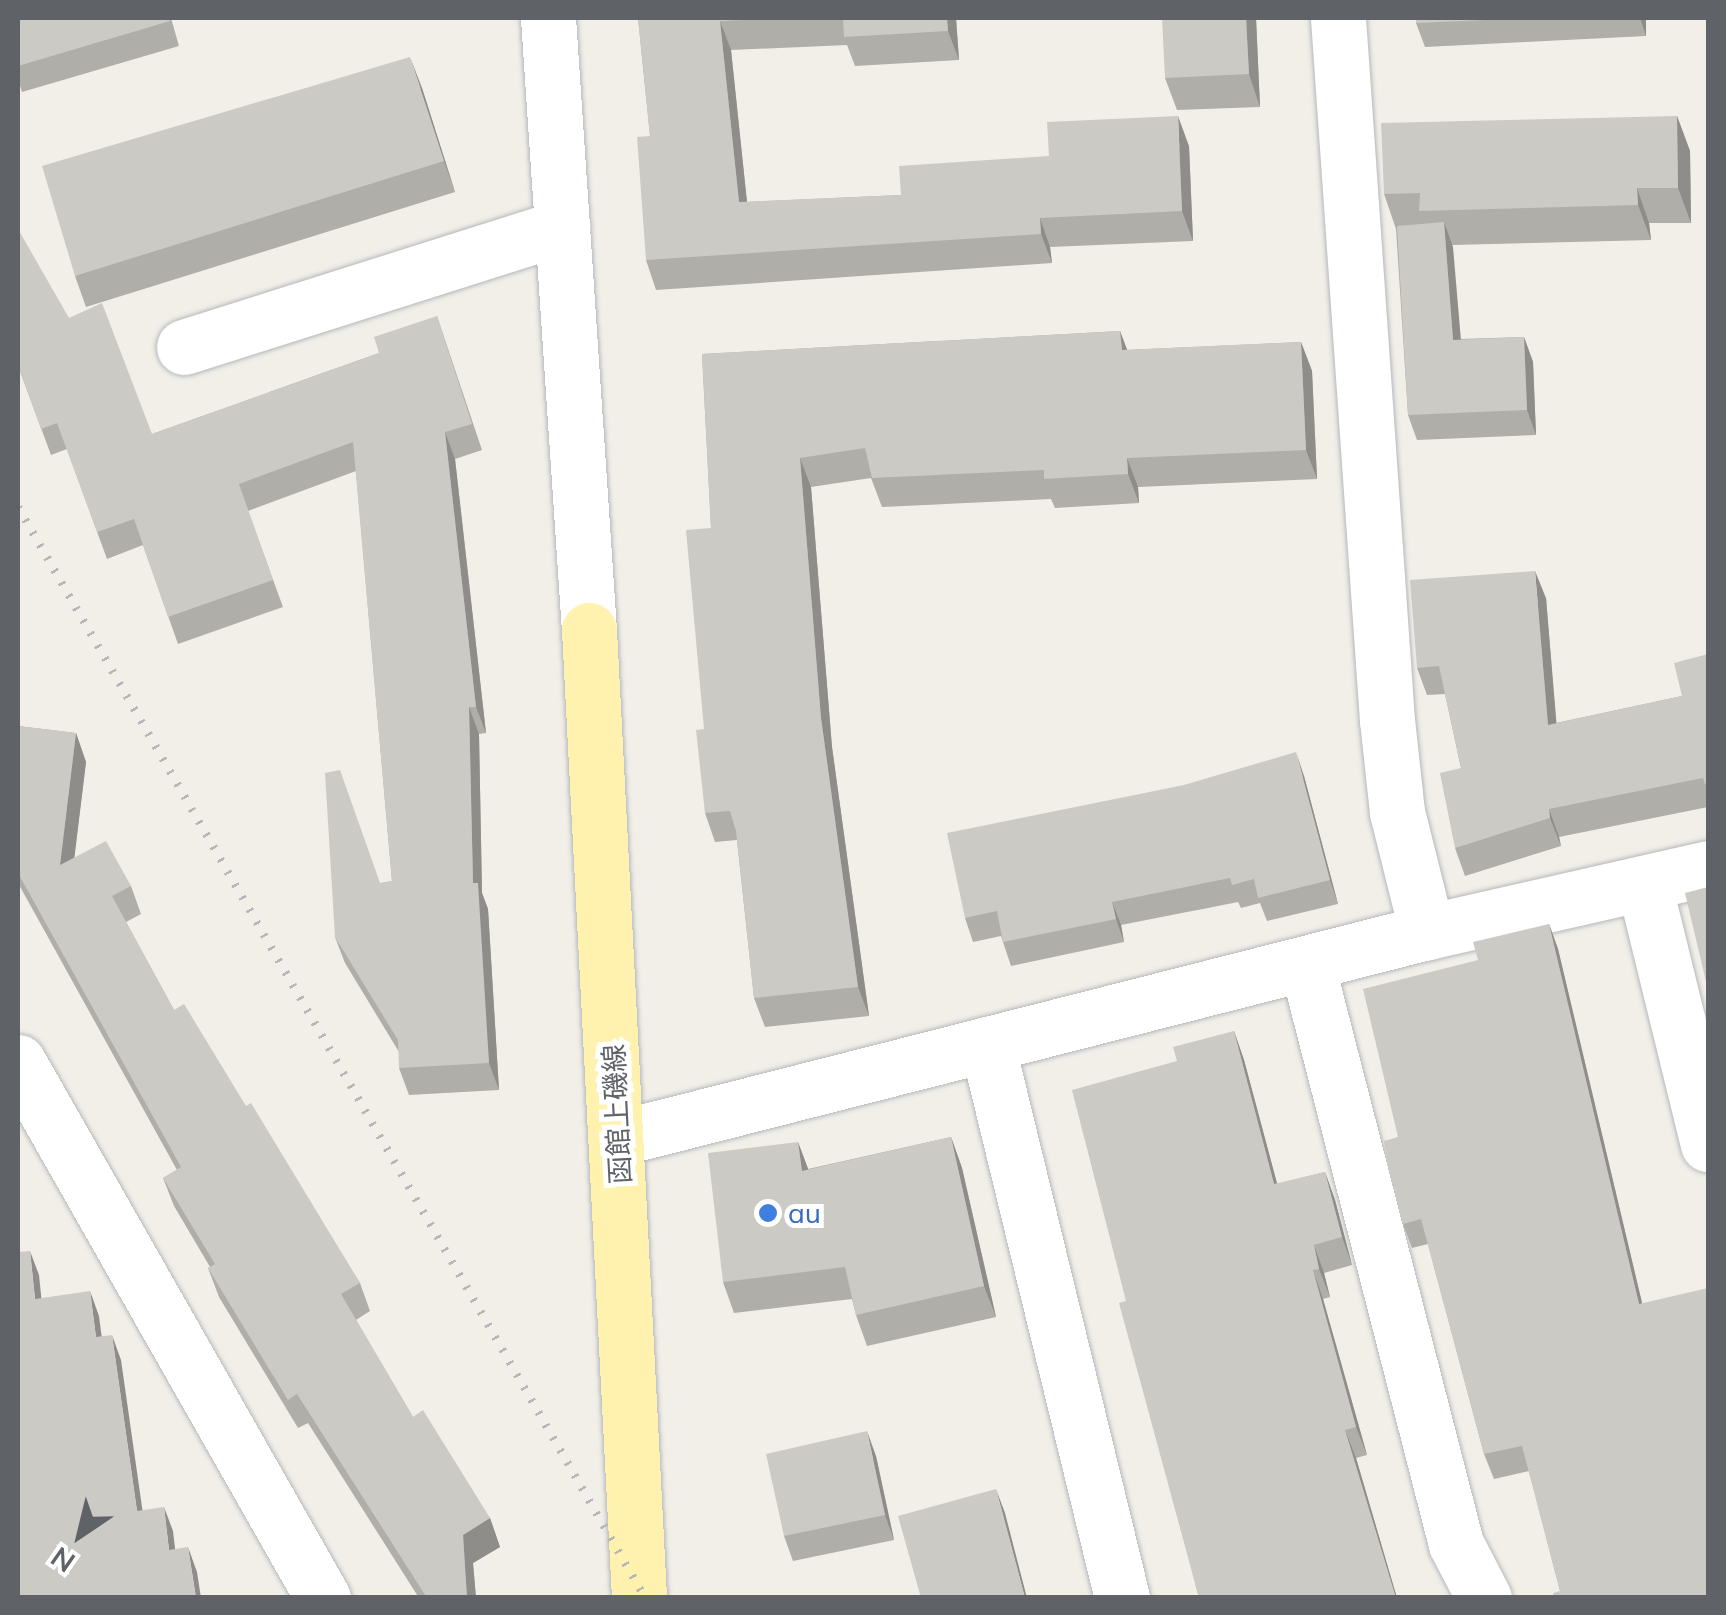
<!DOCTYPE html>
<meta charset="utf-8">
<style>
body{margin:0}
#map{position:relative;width:1726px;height:1615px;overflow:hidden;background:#f1efe8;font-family:Mulish,"Noto Sans JP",sans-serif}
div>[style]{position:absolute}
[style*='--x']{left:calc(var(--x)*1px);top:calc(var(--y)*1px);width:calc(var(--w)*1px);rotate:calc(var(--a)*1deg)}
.roads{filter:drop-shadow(0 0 2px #b5b8bc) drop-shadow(0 0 2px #b5b8bc)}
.street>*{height:55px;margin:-27.5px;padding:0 27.5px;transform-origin:27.5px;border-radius:27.5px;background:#fff}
.secondary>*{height:55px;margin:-27.5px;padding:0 27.5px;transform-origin:27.5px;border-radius:27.5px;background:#fff}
.primary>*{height:55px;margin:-27.5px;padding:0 27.5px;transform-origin:27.5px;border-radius:27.5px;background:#fff2af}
.rail>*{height:8px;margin-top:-4px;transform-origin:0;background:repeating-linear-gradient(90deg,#b6b7b8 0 2.5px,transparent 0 14.5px)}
.wall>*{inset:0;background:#afaea9}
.shaded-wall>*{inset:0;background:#8f8d8a}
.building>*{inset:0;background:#cccac5}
.dots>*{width:28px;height:28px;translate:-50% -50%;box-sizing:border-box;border:5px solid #fff;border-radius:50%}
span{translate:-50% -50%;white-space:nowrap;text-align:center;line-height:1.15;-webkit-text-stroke:10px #fff;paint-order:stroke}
.street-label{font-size:28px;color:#5f6368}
.shop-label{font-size:28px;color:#366cbe}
.left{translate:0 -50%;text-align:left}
.frame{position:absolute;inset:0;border:20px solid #5f6368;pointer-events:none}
.north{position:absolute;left:30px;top:1485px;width:100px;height:100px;-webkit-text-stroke:8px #fff;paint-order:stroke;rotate:215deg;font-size:28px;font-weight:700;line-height:40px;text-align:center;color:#5f6368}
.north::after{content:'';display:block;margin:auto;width:35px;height:45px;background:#5f6368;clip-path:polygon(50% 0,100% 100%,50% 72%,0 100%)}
</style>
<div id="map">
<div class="roads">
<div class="street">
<i style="--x:1338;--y:18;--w:704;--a:86.01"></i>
<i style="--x:1387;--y:720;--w:93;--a:83.8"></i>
<i style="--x:1397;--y:812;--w:124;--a:76"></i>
<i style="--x:184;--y:347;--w:397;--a:-17.6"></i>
<i style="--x:1644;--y:884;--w:268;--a:76.2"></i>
<i style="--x:1307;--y:965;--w:598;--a:75.57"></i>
<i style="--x:1456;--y:1544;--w:61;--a:62.6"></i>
<i style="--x:987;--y:1044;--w:570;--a:76.3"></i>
<i style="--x:18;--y:1062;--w:617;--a:60.36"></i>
<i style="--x:619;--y:1138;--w:834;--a:-14.3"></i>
<i style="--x:1427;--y:932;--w:288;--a:-12.8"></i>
</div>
<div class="secondary">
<i style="--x:548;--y:18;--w:613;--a:86.17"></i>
</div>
<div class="primary">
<i style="--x:589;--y:630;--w:969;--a:87.04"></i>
</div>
</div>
<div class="rail">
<i style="--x:18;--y:507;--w:1258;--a:60.11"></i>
</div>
<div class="wall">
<i style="clip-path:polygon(18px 18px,171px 18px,179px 46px,22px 92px,18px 79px)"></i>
<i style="clip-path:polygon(638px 18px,956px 18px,959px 60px,855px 66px,847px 45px,731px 50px,747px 202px,901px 195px,1189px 146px,1193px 241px,1050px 247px,1052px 263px,656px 290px,646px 260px,650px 136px)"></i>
<i style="clip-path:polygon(1256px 18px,1260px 107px,1177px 110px,1165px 78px)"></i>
<i style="clip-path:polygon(1416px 18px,1646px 18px,1646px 36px,1425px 47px,1416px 23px)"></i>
<i style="clip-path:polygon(422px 88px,455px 192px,86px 307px,75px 276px)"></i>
<i style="clip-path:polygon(1677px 116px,1690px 151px,1691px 223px,1649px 223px,1651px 240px,1452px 245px,1460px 339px,1524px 337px,1533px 362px,1536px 435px,1417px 440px,1408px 415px,1396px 229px,1384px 194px)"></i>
<i style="clip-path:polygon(437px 316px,482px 450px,455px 459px,486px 733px,479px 734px,482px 893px,488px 909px,499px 1090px,409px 1095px,399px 1068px,399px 1052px,345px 963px,335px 937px,381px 883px,392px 881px,356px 471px,248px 511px,283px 607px,178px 644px,143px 545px,107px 559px,67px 449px,51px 455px,18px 366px,69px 318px,152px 434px,379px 353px)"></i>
<i style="clip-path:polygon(1120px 331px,1127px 350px,1301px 342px,1312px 371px,1317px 479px,1138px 487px,1139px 503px,1055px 508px,1051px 499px,882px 507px,871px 478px,811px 487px,832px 747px,869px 1016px,765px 1027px,754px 998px,737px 840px,715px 842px,705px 813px,704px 729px,711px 528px,702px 354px)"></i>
<i style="clip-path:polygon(1546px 598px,1556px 723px,1682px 696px,1708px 654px,1708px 807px,1559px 837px,1561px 846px,1465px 876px,1455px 848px,1461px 768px,1445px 694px,1427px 695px,1417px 668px)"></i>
<i style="clip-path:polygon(18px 726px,76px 733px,86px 762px,74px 858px,131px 886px,141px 914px,126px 922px,174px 1010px,246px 1106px,360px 1283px,370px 1311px,356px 1320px,413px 1417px,490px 1518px,500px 1547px,473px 1563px,476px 1598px,419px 1598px,308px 1423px,298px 1428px,219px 1297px,208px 1268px,210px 1267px,174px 1206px,163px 1178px,177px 1170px,18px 883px)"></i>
<i style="clip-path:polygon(1304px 776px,1338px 904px,1267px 921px,1260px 903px,1241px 908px,1238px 902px,1121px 925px,1124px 942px,1011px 966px,1001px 936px,973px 942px,965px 918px)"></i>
<i style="clip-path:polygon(1549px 924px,1558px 949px,1642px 1303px,1560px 1591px,1529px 1471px,1494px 1479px,1484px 1454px,1428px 1244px,1412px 1248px,1403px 1224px,1398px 1137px,1478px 960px)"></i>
<i style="clip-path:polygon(1234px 1031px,1244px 1060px,1277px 1184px,1325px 1172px,1335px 1200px,1352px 1265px,1324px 1273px,1330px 1297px,1323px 1299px,1367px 1455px,1356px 1458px,1397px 1598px,1199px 1598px,1126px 1301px,1177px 1061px)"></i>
<i style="clip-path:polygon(951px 1137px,962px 1168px,996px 1317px,867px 1346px,856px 1315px,852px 1299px,734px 1313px,723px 1282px,798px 1142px,808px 1169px)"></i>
<i style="clip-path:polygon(876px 1456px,894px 1540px,793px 1561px,784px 1536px)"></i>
</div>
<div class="shaded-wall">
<i style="clip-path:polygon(947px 18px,956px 18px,959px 60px,948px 31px)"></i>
<i style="clip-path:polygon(1246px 18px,1256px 18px,1260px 107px,1249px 74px)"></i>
<i style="clip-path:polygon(1640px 18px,1646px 18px,1646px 36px)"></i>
<i style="clip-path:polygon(720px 21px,731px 50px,750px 231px,739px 202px)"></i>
<i style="clip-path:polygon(410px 57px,422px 88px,455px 192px,444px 161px)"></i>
<i style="clip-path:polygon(1178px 116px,1189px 146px,1193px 241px,1182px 211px)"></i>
<i style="clip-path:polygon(1677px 116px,1690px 151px,1691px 223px,1678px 188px)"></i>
<i style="clip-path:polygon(1637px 188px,1649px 223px,1651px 240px,1638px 205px)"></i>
<i style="clip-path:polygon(1040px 218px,1050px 247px,1052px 263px,1041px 234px)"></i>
<i style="clip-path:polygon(1444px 222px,1453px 247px,1463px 364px,1453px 340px)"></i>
<i style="clip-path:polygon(1120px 331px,1131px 360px,1122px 350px)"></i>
<i style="clip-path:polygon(1524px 337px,1533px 362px,1536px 435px,1527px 410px)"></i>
<i style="clip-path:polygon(1301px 342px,1312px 371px,1317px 479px,1306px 450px)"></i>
<i style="clip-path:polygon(445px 432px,455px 459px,486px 733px,476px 707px)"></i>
<i style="clip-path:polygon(800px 458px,811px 487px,832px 747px,869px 1016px,858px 987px,821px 718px)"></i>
<i style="clip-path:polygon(1127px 458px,1138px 487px,1139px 503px,1128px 474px)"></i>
<i style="clip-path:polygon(1535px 571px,1546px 598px,1559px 753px,1548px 725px)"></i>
<i style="clip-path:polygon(469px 707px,479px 734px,482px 893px,488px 909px,499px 1090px,489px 1063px,473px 883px)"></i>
<i style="clip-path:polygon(76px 733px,86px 762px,70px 894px,60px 865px)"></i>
<i style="clip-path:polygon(1296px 752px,1304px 776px,1338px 904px,1330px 880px)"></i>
<i style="clip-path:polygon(1549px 809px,1559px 837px,1561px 846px,1550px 818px)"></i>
<i style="clip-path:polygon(1112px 902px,1121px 925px,1124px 942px,1116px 919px)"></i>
<i style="clip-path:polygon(1549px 924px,1558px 949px,1648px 1328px,1639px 1304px)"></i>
<i style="clip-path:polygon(1234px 1031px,1244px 1060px,1285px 1213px,1274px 1184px)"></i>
<i style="clip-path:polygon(951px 1137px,962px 1168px,996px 1317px,984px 1286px)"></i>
<i style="clip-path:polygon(798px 1142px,810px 1174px,802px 1171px)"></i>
<i style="clip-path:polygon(1325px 1172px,1335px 1200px,1352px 1265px,1342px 1237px)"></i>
<i style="clip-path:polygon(1314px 1245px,1324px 1273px,1330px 1297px,1319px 1269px)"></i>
<i style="clip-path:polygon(30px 1251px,39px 1275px,44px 1324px,35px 1299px)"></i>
<i style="clip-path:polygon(1313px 1270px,1323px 1299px,1367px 1455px,1356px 1427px)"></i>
<i style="clip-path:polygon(90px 1291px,99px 1316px,105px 1362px,96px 1337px)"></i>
<i style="clip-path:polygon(112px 1335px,121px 1360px,146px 1535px,137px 1511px)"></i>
<i style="clip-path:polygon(1345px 1430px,1356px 1458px,1397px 1598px,1396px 1598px)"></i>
<i style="clip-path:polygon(867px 1431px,876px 1456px,894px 1540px,885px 1515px)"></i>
<i style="clip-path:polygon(996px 1489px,1005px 1513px,1027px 1598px,1025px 1598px)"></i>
<i style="clip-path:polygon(164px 1507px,173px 1531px,178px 1574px,169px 1550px)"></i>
<i style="clip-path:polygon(490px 1518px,500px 1547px,473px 1563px,476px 1598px,467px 1598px,463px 1535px)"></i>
<i style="clip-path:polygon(188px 1547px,197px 1572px,201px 1598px,196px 1598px)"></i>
</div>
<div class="building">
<i style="clip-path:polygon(18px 18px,169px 18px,170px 21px,18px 66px)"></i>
<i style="clip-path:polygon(638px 18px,801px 18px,720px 21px,739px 202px,901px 195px,899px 166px,1049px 156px,1047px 122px,1178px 116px,1182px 211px,1040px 218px,1041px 234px,646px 260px,637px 137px,650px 136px)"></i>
<i style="clip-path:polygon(843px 18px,947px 18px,948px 31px,844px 37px)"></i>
<i style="clip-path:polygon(1162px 18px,1246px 18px,1249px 74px,1165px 78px)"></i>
<i style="clip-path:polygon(1416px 18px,1533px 18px,1416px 23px)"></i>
<i style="clip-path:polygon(410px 57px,444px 161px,75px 276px,42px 166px)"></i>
<i style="clip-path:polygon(1677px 116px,1678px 188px,1637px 188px,1638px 205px,1419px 211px,1420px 193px,1384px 194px,1381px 123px)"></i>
<i style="clip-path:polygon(1444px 222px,1453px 340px,1524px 337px,1527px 410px,1408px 415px,1397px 226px)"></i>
<i style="clip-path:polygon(18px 229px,69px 318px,102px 303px,152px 434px,379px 353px,374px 337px,437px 316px,472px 424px,445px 432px,476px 707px,469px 707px,473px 883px,478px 883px,489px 1063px,399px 1068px,398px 1040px,335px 937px,325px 773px,340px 770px,380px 883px,392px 881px,353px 442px,239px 484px,273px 580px,168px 617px,134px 519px,97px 532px,57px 423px,41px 429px,18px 365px)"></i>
<i style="clip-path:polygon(1120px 331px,1122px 350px,1301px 342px,1306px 450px,1127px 458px,1128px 474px,1044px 479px,1044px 470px,872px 478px,865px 448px,800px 458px,821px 718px,858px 987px,754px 998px,736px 831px,730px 811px,705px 813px,696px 730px,704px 729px,686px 530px,711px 528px,702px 354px)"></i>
<i style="clip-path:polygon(1535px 571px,1548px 725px,1682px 696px,1674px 663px,1708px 654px,1708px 783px,1705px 784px,1703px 778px,1549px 809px,1550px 818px,1455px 848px,1440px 773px,1461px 768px,1439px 666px,1417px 668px,1410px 580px)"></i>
<i style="clip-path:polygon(18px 726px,76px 733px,60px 865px,106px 841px,131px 886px,112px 896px,174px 1010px,184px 1004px,246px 1106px,251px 1103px,360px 1283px,341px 1294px,413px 1417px,423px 1410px,490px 1518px,463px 1535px,467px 1598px,427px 1598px,297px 1394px,288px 1400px,208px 1268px,215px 1264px,163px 1178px,181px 1167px,18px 873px)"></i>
<i style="clip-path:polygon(1296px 752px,1330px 880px,1258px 898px,1254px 879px,1232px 885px,1230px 878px,1112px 902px,1116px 919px,1003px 942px,997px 911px,965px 918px,947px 833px,1184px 785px)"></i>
<i style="clip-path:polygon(1708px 887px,1708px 990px,1685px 893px)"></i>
<i style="clip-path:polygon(1549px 924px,1639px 1304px,1708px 1288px,1708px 1598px,1554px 1598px,1553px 1593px,1560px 1591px,1522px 1446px,1484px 1454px,1421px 1219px,1403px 1224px,1387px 1161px,1384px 1141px,1398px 1137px,1363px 989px,1478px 960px,1473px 942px)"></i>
<i style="clip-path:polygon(1234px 1031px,1274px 1184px,1325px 1172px,1342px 1237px,1314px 1245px,1319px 1269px,1313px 1270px,1356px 1427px,1345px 1430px,1396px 1598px,1199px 1598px,1119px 1303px,1126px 1301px,1072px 1090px,1177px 1061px,1173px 1047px)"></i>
<i style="clip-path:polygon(951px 1137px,984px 1286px,856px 1315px,845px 1267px,723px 1282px,708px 1153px,798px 1142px,802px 1171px)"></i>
<i style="clip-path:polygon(30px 1251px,35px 1299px,90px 1291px,96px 1337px,112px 1335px,137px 1511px,164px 1507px,169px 1550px,188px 1547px,196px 1598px,18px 1598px,18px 1252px)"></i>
<i style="clip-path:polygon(867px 1431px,885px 1515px,784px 1536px,766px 1454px)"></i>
<i style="clip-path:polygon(996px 1489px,1025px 1598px,921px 1598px,898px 1516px)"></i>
</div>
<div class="dots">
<i style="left:768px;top:1213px;background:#3f7fe0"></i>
</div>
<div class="street-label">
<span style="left:617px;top:1114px;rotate:-93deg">函館上磯線</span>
</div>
<div class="shop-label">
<span class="left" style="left:788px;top:1213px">au</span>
</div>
<div class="frame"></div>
<div class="north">N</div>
</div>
